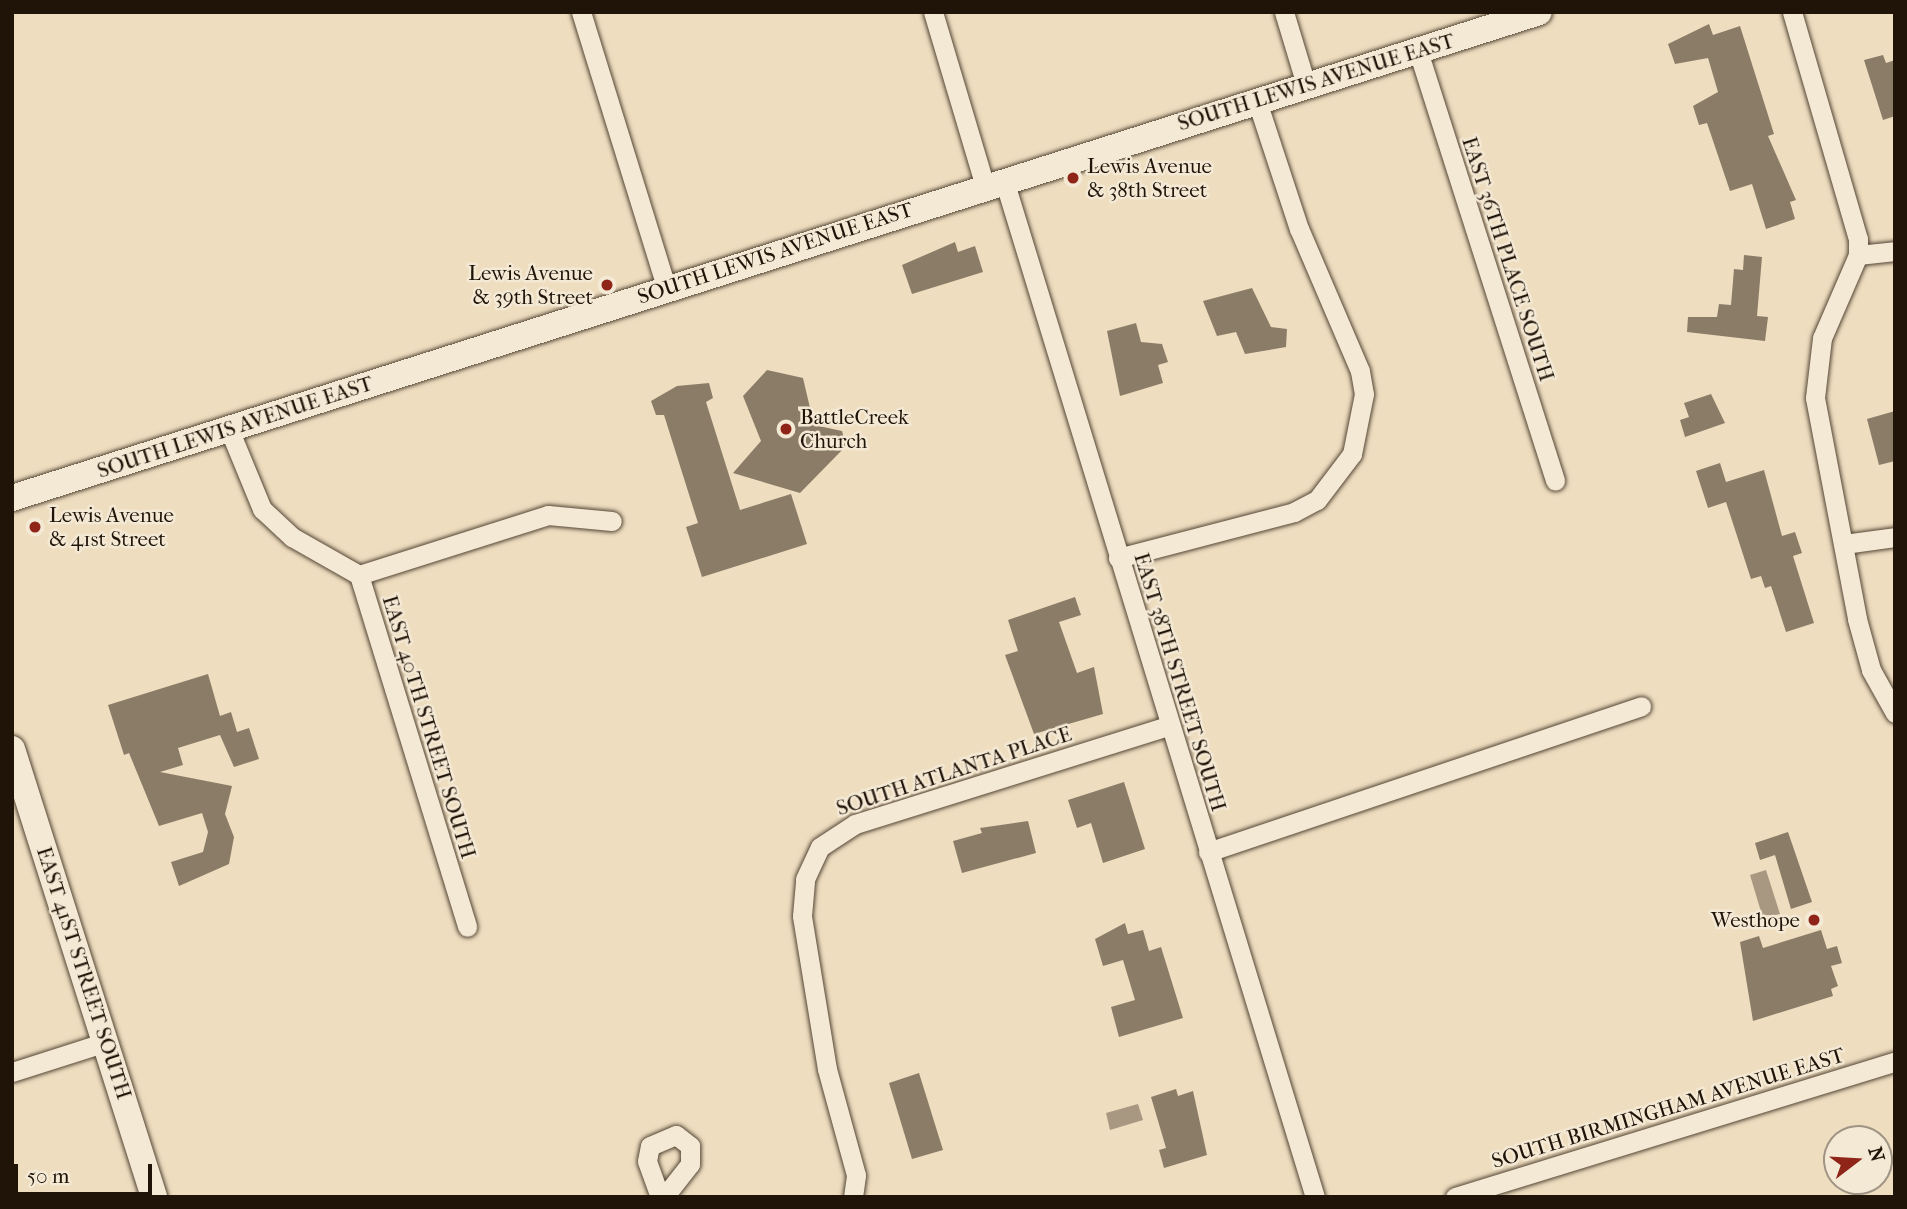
<!DOCTYPE html>
<style>
body{margin:0}
#map{position:relative;width:1907px;height:1209px;overflow:hidden;background:#eeddbf;font-family:"IM FELL French Canon",serif}
div>[style]{position:absolute}
[style*='--x']{left:calc(var(--x)*1px);top:calc(var(--y)*1px);width:calc(var(--w)*1px);rotate:calc(var(--a)*1deg)}
.water>*{inset:0;background:#a89881}
.building>*{inset:0;background:#8b7c67}
.roads{filter:drop-shadow(0 0 2px #544636) drop-shadow(0 0 2px #544636)}
.street>*{height:19px;margin:-9.5px;padding:0 9.5px;transform-origin:9.5px;border-radius:9.5px;background:#f4e9d5}
.secondary>*{height:26px;margin:-13px;padding:0 13px;transform-origin:13px;border-radius:13px;background:#f4e9d5}
.dots>*{width:19px;height:19px;translate:-50% -50%;box-sizing:border-box;border:4px solid #f4e9d5;border-radius:50%}
span{translate:-50% -50%;white-space:nowrap;text-align:center;line-height:1.15;-webkit-text-stroke:5px #f4e9d5;paint-order:stroke}
.street-label{font-size:21px;color:#201308}
.poi-label{font-size:21px;color:#201308}
.left{translate:0 -50%;text-align:left}
.right{translate:-100% -50%;text-align:right}
.frame{position:absolute;inset:0;border:14px solid #201308;pointer-events:none}
.north{position:absolute;left:1823px;top:1125px;width:70px;height:70px;box-sizing:border-box;background:#f4e9d5;border:2px solid #9f9383;border-radius:50%;rotate:73deg;font-size:19px;font-weight:700;line-height:28px;text-align:center;color:#201308}
.north::after{content:'';display:block;margin:auto;width:24px;height:32px;background:#8f2418;clip-path:polygon(50% 0,100% 100%,50% 72%,0 100%)}
.scale{position:absolute;left:14px;top:1164px;width:138px;height:32px;box-sizing:border-box;border:4px solid #201308;border-top:0;padding-left:9px;font-size:21px;line-height:24px;white-space:nowrap;color:#201308;-webkit-text-stroke:5px #f4e9d5;paint-order:stroke}
</style>
<div id="map">
<div class="water">
<i style="clip-path:polygon(1766px 870px,1780px 914px,1775px 915px,1762px 915px,1750px 875px)"></i>
<i style="clip-path:polygon(1138px 1104px,1143px 1120px,1110px 1130px,1106px 1113px)"></i>
</div>
<div class="building">
<i style="clip-path:polygon(1709px 24px,1713px 35px,1740px 26px,1774px 134px,1768px 136px,1796px 200px,1790px 202px,1795px 219px,1766px 229px,1752px 184px,1730px 191px,1707px 123px,1699px 125px,1693px 106px,1718px 92px,1708px 58px,1675px 64px,1668px 44px)"></i>
<i style="clip-path:polygon(1883px 55px,1886px 63px,1895px 60px,1895px 116px,1883px 120px,1864px 60px)"></i>
<i style="clip-path:polygon(955px 242px,958px 252px,975px 246px,983px 272px,912px 294px,902px 265px)"></i>
<i style="clip-path:polygon(1744px 255px,1762px 257px,1757px 316px,1768px 317px,1765px 341px,1687px 332px,1688px 317px,1717px 317px,1719px 304px,1731px 305px,1734px 269px,1743px 270px)"></i>
<i style="clip-path:polygon(1252px 288px,1271px 327px,1287px 329px,1286px 347px,1245px 354px,1236px 332px,1217px 336px,1203px 301px)"></i>
<i style="clip-path:polygon(1136px 323px,1141px 342px,1162px 344px,1168px 362px,1158px 365px,1163px 383px,1120px 396px,1107px 331px)"></i>
<i style="clip-path:polygon(767px 370px,803px 378px,814px 425px,842px 431px,846px 446px,800px 493px,733px 473px,761px 441px,743px 396px)"></i>
<i style="clip-path:polygon(709px 383px,713px 398px,706px 402px,740px 510px,791px 494px,807px 544px,702px 577px,686px 527px,698px 523px,664px 415px,656px 415px,651px 401px,677px 386px)"></i>
<i style="clip-path:polygon(1711px 394px,1725px 423px,1685px 437px,1680px 420px,1689px 417px,1684px 403px)"></i>
<i style="clip-path:polygon(1895px 411px,1895px 461px,1879px 465px,1867px 419px)"></i>
<i style="clip-path:polygon(1720px 463px,1726px 482px,1764px 470px,1782px 536px,1795px 532px,1802px 553px,1793px 556px,1814px 623px,1786px 632px,1771px 586px,1765px 588px,1761px 576px,1751px 579px,1726px 502px,1708px 508px,1696px 471px)"></i>
<i style="clip-path:polygon(1075px 597px,1081px 615px,1059px 622px,1077px 673px,1094px 667px,1103px 714px,1034px 734px,1005px 655px,1018px 651px,1008px 620px)"></i>
<i style="clip-path:polygon(208px 674px,220px 716px,231px 712px,237px 732px,249px 728px,259px 759px,234px 767px,220px 735px,178px 748px,183px 765px,160px 772px,232px 786px,225px 814px,234px 837px,229px 864px,179px 886px,171px 862px,203px 852px,208px 832px,202px 813px,159px 826px,129px 753px,124px 755px,108px 705px)"></i>
<i style="clip-path:polygon(1124px 782px,1145px 849px,1103px 863px,1091px 823px,1077px 828px,1068px 800px)"></i>
<i style="clip-path:polygon(1028px 821px,1036px 853px,962px 873px,953px 841px,982px 833px,980px 828px)"></i>
<i style="clip-path:polygon(1788px 832px,1812px 902px,1791px 909px,1775px 855px,1760px 860px,1755px 843px)"></i>
<i style="clip-path:polygon(1125px 923px,1128px 934px,1143px 930px,1149px 951px,1161px 947px,1183px 1018px,1119px 1037px,1111px 1007px,1135px 1000px,1123px 960px,1103px 966px,1095px 939px)"></i>
<i style="clip-path:polygon(1821px 930px,1827px 949px,1837px 946px,1842px 963px,1831px 966px,1838px 986px,1831px 989px,1833px 996px,1753px 1021px,1740px 942px,1759px 936px,1763px 948px)"></i>
<i style="clip-path:polygon(919px 1073px,943px 1150px,912px 1159px,889px 1083px)"></i>
<i style="clip-path:polygon(1176px 1089px,1178px 1096px,1193px 1091px,1207px 1155px,1164px 1168px,1159px 1150px,1166px 1148px,1151px 1097px)"></i>
</div>
<div class="roads">
<div class="street">
<i style="--x:581;--y:12;--w:288;--a:72.8"></i>
<i style="--x:933;--y:12;--w:182;--a:73.4"></i>
<i style="--x:1284;--y:12;--w:76;--a:73.2"></i>
<i style="--x:1792;--y:12;--w:236;--a:73.8"></i>
<i style="--x:1858;--y:239;--w:16;--a:90"></i>
<i style="--x:1858;--y:255;--w:90;--a:113.4"></i>
<i style="--x:1822;--y:338;--w:60;--a:96.7"></i>
<i style="--x:1815;--y:398;--w:225;--a:79.2"></i>
<i style="--x:1857;--y:619;--w:53;--a:74.6"></i>
<i style="--x:1871;--y:670;--w:49;--a:60.8"></i>
<i style="--x:1418;--y:51;--w:451;--a:72.3"></i>
<i style="--x:1004;--y:180;--w:1063;--a:73"></i>
<i style="--x:1858;--y:255;--w:37;--a:-6"></i>
<i style="--x:229;--y:429;--w:87;--a:67.6"></i>
<i style="--x:262;--y:509;--w:41;--a:43"></i>
<i style="--x:292;--y:537;--w:77;--a:29.6"></i>
<i style="--x:359;--y:575;--w:368;--a:72.9"></i>
<i style="--x:1844;--y:544;--w:51;--a:-7.8"></i>
<i style="--x:1118;--y:558;--w:182;--a:-14.6"></i>
<i style="--x:1294;--y:512;--w:26;--a:-28"></i>
<i style="--x:1317;--y:500;--w:58;--a:-52.7"></i>
<i style="--x:1352;--y:454;--w:61;--a:-78.7"></i>
<i style="--x:1364;--y:394;--w:23;--a:-100"></i>
<i style="--x:1360;--y:371;--w:155;--a:-113.2"></i>
<i style="--x:1299;--y:229;--w:135;--a:-108.2"></i>
<i style="--x:359;--y:575;--w:198;--a:-17.6"></i>
<i style="--x:548;--y:515;--w:64;--a:5.4"></i>
<i style="--x:1208;--y:852;--w:457;--a:-18.6"></i>
<i style="--x:12;--y:1072;--w:99;--a:-17.7"></i>
<i style="--x:660;--y:1197;--w:38;--a:-110"></i>
<i style="--x:647;--y:1161;--w:15;--a:-79"></i>
<i style="--x:650;--y:1146;--w:28;--a:-23"></i>
<i style="--x:676;--y:1135;--w:18;--a:38"></i>
<i style="--x:690;--y:1146;--w:18;--a:90"></i>
<i style="--x:690;--y:1164;--w:42;--a:128.2"></i>
<i style="--x:853;--y:1197;--w:22;--a:-82"></i>
<i style="--x:856;--y:1175;--w:110;--a:-105.3"></i>
<i style="--x:827;--y:1069;--w:155;--a:-99.3"></i>
<i style="--x:802;--y:916;--w:37;--a:-85"></i>
<i style="--x:805;--y:879;--w:35;--a:-65"></i>
<i style="--x:820;--y:847;--w:42;--a:-33.3"></i>
<i style="--x:855;--y:824;--w:327;--a:-17.4"></i>
<i style="--x:1455;--y:1197;--w:460;--a:-17.1"></i>
</div>
<div class="secondary">
<i style="--x:12;--y:498;--w:1602;--a:-17.65"></i>
<i style="--x:12;--y:749;--w:470;--a:72.4"></i>
</div>
</div>
<div class="dots">
<i style="left:1073px;top:178px;background:#8f2418"></i>
<i style="left:607px;top:285px;background:#8f2418"></i>
<i style="left:786px;top:429px;background:#8f2418"></i>
<i style="left:35px;top:527px;background:#8f2418"></i>
<i style="left:1814px;top:920px;background:#8f2418"></i>
</div>
<div class="street-label">
<span style="left:1316px;top:82px;rotate:-17deg">SOUTH LEWIS AVENUE EAST</span>
<span style="left:775px;top:253px;rotate:-18deg">SOUTH LEWIS AVENUE EAST</span>
<span style="left:1508px;top:259px;rotate:72deg">EAST 36TH PLACE SOUTH</span>
<span style="left:235px;top:427px;rotate:-18deg">SOUTH LEWIS AVENUE EAST</span>
<span style="left:1180px;top:682px;rotate:73deg">EAST 38TH STREET SOUTH</span>
<span style="left:429px;top:727px;rotate:73deg">EAST 40TH STREET SOUTH</span>
<span style="left:954px;top:771px;rotate:-18deg">SOUTH ATLANTA PLACE</span>
<span style="left:84px;top:973px;rotate:72deg">EAST 41ST STREET SOUTH</span>
<span style="left:1668px;top:1108px;rotate:-17deg">SOUTH BIRMINGHAM AVENUE EAST</span>
</div>
<div class="poi-label">
<span class="left" style="left:1087px;top:178px">Lewis Avenue<br>&amp; 38th Street</span>
<span class="right" style="left:593px;top:285px">Lewis Avenue<br>&amp; 39th Street</span>
<span class="left" style="left:800px;top:429px">BattleCreek<br>Church</span>
<span class="left" style="left:49px;top:527px">Lewis Avenue<br>&amp; 41st Street</span>
<span class="right" style="left:1800px;top:920px">Westhope</span>
</div>
<div class="frame"></div>
<div class="north">N</div>
<div class="scale">50 m</div>
</div>
